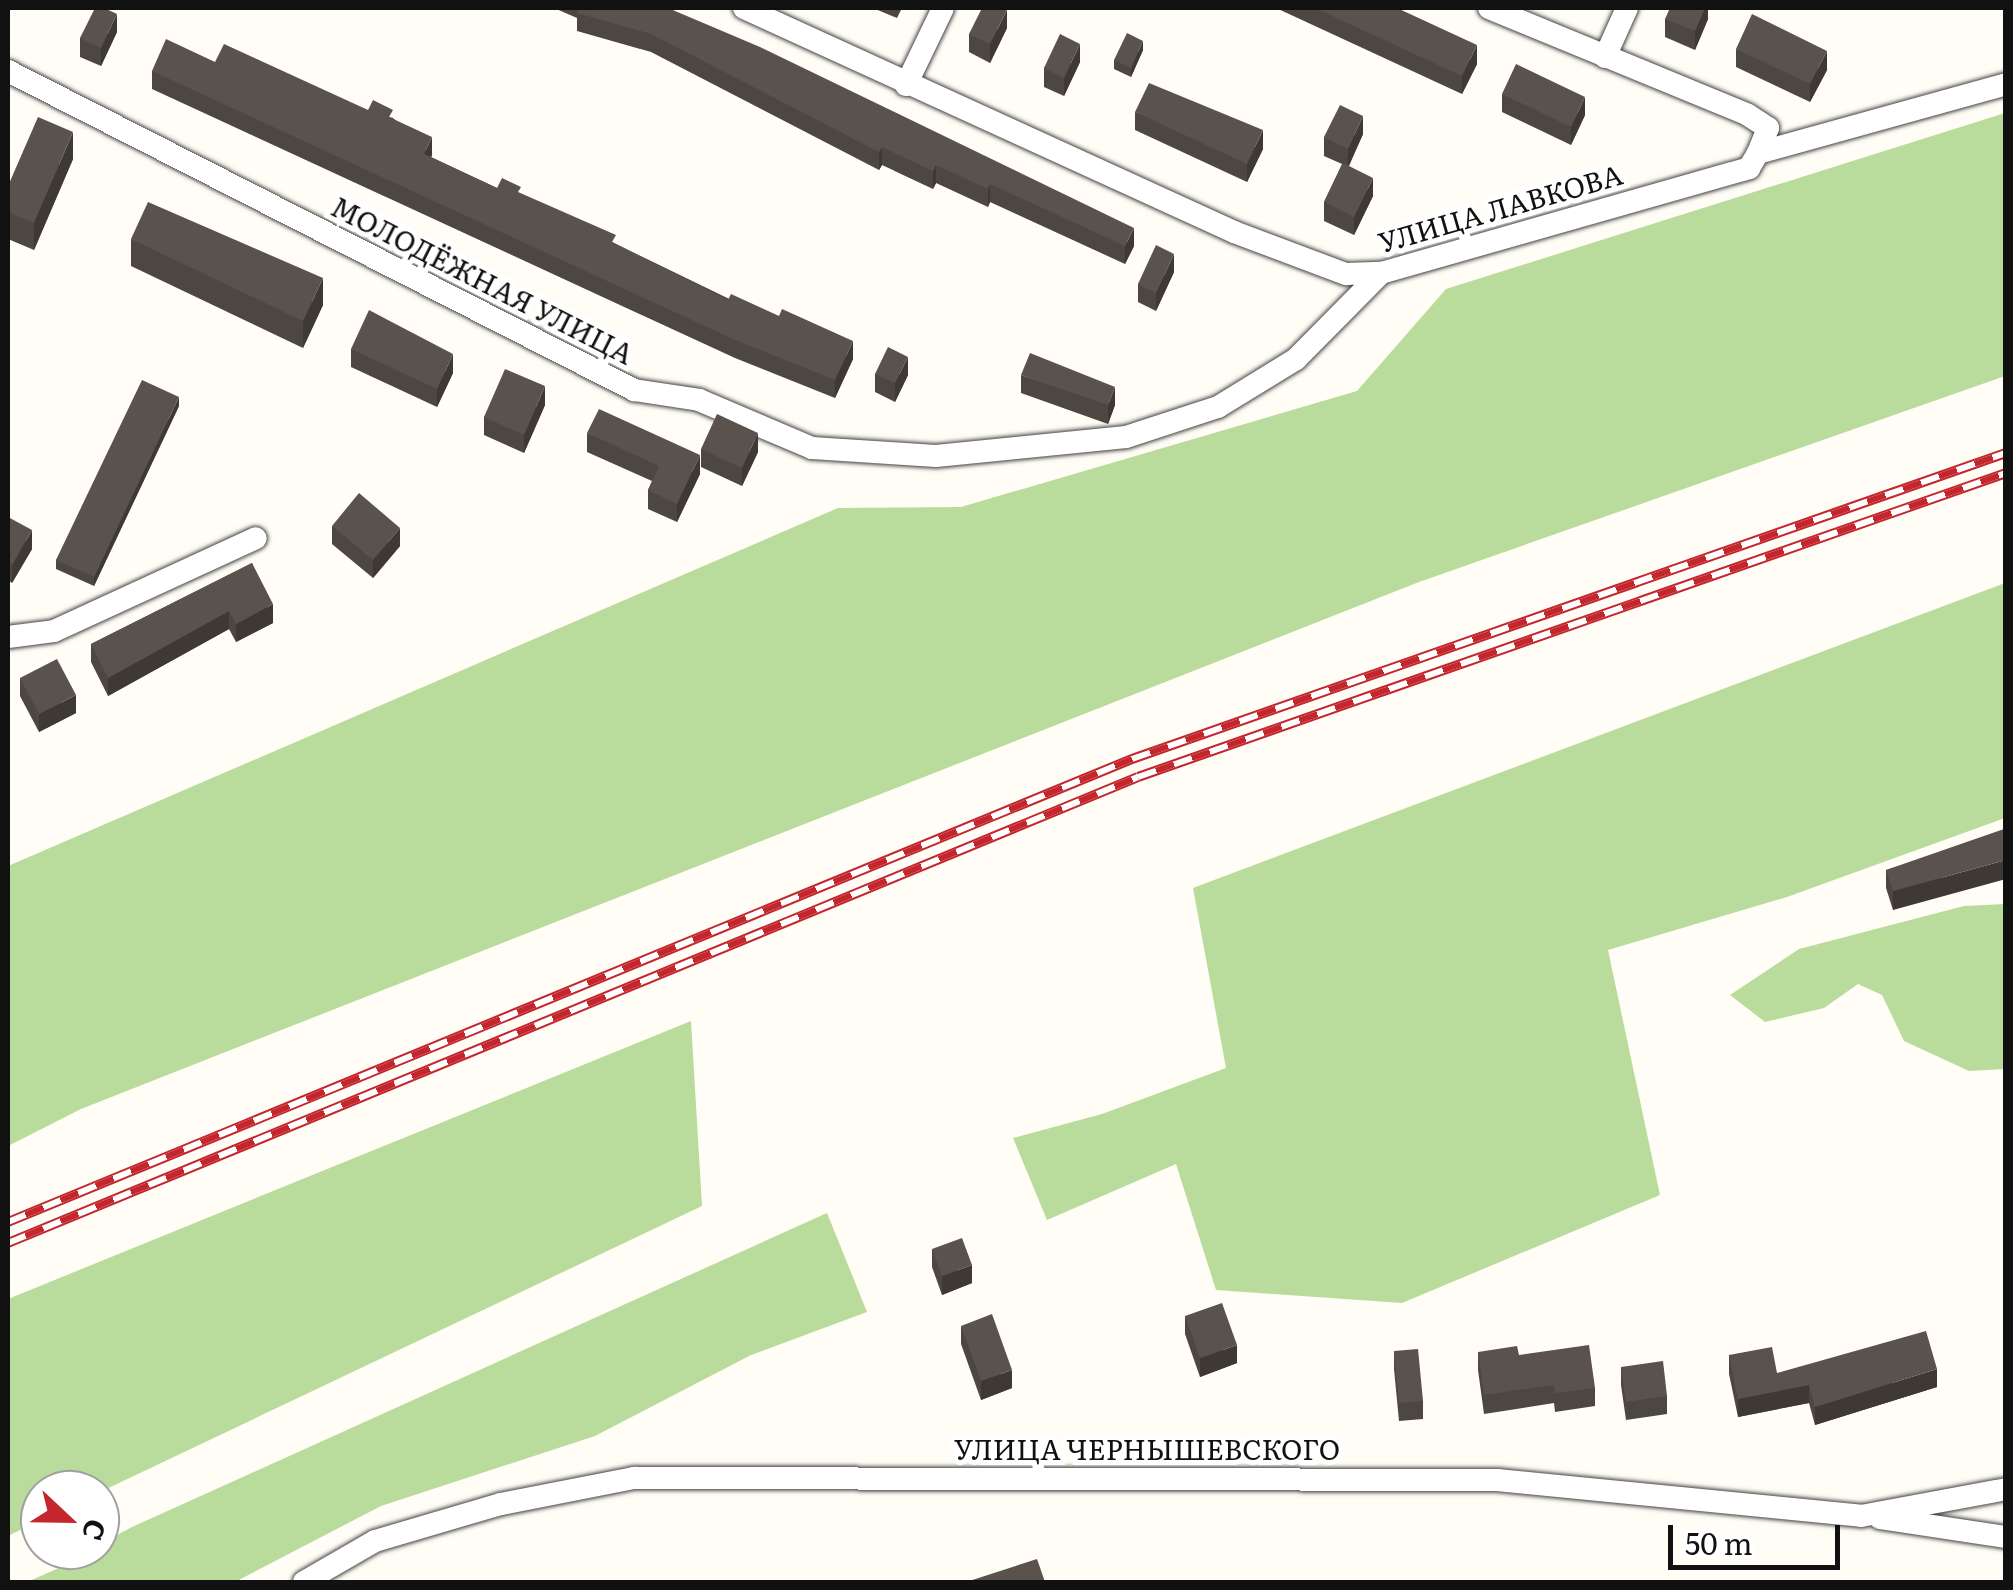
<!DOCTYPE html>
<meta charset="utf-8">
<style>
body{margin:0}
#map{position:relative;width:2013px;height:1590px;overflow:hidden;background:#fffdf5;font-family:Literata,serif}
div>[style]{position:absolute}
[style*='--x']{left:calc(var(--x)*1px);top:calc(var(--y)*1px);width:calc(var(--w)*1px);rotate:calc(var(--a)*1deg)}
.forest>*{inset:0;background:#b9dc9c}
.roads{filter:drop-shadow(0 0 2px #444) drop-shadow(0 0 2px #444)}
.minor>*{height:22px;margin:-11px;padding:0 11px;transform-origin:11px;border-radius:11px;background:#fff}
.rail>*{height:10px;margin-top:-5px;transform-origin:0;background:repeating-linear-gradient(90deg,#fff 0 19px,#c4262e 0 38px);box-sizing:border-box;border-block:2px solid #c4262e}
.wall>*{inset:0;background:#4d4742}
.shaded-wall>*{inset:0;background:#3f3936}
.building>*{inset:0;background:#5a524d}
span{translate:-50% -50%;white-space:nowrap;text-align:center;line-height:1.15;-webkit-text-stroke:10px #fff;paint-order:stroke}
.street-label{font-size:28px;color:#111}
.frame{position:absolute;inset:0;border:10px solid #111;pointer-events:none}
.north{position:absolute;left:20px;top:1470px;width:100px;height:100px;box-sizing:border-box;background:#fff;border:2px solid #a0a0a0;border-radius:50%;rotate:112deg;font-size:28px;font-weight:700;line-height:40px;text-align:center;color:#111}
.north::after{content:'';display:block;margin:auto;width:35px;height:45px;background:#c4262e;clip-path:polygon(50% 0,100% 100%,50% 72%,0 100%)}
.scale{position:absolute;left:1668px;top:1525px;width:172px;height:45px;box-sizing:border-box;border:5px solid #111;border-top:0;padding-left:12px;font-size:30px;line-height:35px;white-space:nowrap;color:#111;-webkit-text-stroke:8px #fff;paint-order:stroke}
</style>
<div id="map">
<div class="forest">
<i style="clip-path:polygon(2005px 113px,2005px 376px,1419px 582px,81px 1109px,8px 1146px,8px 866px,838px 508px,961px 507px,1357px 391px,1446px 289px)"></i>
<i style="clip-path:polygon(2005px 583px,2005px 818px,1787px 897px,1608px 950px,1660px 1195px,1402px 1303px,1216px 1290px,1176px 1164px,1047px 1220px,1013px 1138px,1102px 1114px,1226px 1068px,1193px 888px)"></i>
<i style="clip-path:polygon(2005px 904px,2005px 1069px,1969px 1071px,1904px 1041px,1882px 995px,1858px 984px,1824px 1008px,1765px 1022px,1730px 995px,1799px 949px,1964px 906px)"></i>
<i style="clip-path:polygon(691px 1021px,702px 1206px,100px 1492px,40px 1490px,40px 1520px,8px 1536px,8px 1299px)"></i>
<i style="clip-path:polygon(827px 1213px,867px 1312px,751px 1355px,595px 1436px,381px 1506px,235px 1582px,27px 1582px,100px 1550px,100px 1544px,132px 1527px)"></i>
</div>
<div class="roads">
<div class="minor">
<i style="--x:744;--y:8;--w:539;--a:24.57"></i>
<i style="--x:1234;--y:232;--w:120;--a:20.6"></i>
<i style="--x:1346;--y:274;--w:35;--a:-2"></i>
<i style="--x:1381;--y:273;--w:383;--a:-15.9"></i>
<i style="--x:1749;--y:168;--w:17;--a:-59"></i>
<i style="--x:1758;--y:153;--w:257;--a:-15.5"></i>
<i style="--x:1489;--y:8;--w:280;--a:22.4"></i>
<i style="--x:1748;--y:115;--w:24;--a:33"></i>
<i style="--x:1768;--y:128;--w:27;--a:112"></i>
<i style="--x:1605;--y:57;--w:54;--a:-65.8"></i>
<i style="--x:8;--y:71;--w:703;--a:27"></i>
<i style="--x:634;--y:390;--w:66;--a:8.7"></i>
<i style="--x:699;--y:400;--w:123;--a:23"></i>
<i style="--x:812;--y:448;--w:124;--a:3.7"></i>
<i style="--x:936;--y:456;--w:191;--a:-5.7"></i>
<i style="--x:1126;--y:437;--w:97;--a:-18.1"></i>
<i style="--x:1218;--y:407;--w:92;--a:-31.6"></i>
<i style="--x:1296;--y:359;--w:121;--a:-45.3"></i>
<i style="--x:906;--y:85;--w:85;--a:-64.3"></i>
<i style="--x:8;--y:637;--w:46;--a:-7.4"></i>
<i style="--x:54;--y:631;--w:222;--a:-24.7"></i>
<i style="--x:1880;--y:1518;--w:127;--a:8.6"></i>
<i style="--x:304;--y:1582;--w:82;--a:-30"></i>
<i style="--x:375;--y:1541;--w:131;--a:-16.4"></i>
<i style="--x:501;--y:1504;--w:136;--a:-11.1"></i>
<i style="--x:634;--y:1478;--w:863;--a:0.13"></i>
<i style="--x:1497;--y:1480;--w:366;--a:5.6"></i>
<i style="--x:1861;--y:1516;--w:147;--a:-10.5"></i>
</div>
</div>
<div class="rail">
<i style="--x:8;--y:1222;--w:1216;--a:-22.39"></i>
<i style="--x:1132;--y:759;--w:926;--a:-19.3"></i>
<i style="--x:8;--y:1243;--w:1222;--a:-22.41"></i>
<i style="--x:1138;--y:777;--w:920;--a:-19.3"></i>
</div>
<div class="wall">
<i style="clip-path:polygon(554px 8px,668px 8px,1134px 246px,1125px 264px,990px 202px,988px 207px,936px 183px,933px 189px,882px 165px,879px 170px,651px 52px,577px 31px,577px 18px)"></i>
<i style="clip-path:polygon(873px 8px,902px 8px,897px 18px)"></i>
<i style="clip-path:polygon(1276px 8px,1397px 8px,1477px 64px,1462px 94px)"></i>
<i style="clip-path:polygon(1708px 8px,1708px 19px,1695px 50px,1665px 37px,1665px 19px)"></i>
<i style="clip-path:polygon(1007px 28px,990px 63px,969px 52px,969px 34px)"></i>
<i style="clip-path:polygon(117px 32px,101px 66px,80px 57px,80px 38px)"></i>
<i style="clip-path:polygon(1736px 49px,1827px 70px,1810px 102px,1736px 67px)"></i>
<i style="clip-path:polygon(1143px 50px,1131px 77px,1114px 69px,1114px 60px)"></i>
<i style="clip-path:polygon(215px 62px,393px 118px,432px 155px,431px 157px,497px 188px,521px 194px,616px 244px,853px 359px,835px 398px,735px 358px,152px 89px,152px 71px)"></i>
<i style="clip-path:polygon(1080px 62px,1064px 96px,1044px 87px,1044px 68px)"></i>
<i style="clip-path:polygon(1502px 94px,1585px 115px,1571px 145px,1502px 112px)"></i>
<i style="clip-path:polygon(1135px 112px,1263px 149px,1247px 182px,1135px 130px)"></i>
<i style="clip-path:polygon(1363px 134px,1349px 166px,1373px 196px,1354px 235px,1324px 221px,1324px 202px,1342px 164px,1324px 156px,1324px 137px)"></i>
<i style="clip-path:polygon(73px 159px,34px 250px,8px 239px,8px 186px)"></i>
<i style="clip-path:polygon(131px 239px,323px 305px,303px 348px,131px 266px)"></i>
<i style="clip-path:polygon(1174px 272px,1156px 311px,1138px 302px,1138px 284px)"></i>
<i style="clip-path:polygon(351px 349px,453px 373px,437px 407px,351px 367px)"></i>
<i style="clip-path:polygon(875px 374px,908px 375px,895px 402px,875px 392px)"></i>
<i style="clip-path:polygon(1021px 375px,1115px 405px,1108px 424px,1021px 393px)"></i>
<i style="clip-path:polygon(545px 405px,524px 453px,484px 435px,484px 417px)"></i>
<i style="clip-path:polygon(179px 406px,94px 586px,56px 569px,56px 560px)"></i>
<i style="clip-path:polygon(587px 433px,700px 474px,677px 522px,648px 509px,648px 490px,652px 481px,587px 452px)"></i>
<i style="clip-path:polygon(701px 449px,758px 452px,742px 486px,701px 467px)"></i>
<i style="clip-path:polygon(8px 517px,32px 549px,12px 583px,8px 580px)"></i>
<i style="clip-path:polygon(332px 526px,400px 546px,373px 578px,332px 544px)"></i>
<i style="clip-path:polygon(252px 563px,273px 623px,236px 642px,229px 629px,108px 696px,91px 662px,91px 644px)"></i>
<i style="clip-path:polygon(20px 678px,76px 713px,39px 732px,20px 696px)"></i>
<i style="clip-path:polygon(2006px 835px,1893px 910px,1886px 888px,1886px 870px)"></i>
<i style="clip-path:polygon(932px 1249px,972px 1283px,942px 1295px,932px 1267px)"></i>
<i style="clip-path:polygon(1185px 1316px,1237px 1363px,1200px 1377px,1185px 1334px)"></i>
<i style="clip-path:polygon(961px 1326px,1012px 1388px,981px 1400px,961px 1344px)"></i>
<i style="clip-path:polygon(1394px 1351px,1423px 1401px,1423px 1419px,1399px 1421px,1394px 1369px)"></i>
<i style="clip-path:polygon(1478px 1352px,1519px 1355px,1595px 1388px,1595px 1406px,1555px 1412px,1554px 1403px,1484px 1414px,1478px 1370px)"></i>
<i style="clip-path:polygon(1729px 1355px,1777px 1373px,1937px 1387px,1815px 1425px,1809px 1403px,1738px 1417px,1729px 1374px)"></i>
<i style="clip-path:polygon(1621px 1367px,1667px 1396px,1667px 1414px,1626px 1420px,1621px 1385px)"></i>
</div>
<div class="shaded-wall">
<i style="clip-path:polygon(1705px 8px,1708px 8px,1708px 19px,1695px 50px,1695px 31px)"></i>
<i style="clip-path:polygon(1007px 10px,1007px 28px,990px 63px,990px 44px)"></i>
<i style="clip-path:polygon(117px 14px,117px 32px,101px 66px,101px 48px)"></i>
<i style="clip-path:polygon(1143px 41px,1143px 50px,1131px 77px,1131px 68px)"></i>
<i style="clip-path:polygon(1080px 44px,1080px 62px,1064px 96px,1064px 78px)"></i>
<i style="clip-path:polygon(1477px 45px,1477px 64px,1462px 94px,1462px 76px)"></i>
<i style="clip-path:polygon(1827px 51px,1827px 70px,1810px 102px,1810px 84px)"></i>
<i style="clip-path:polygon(1585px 97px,1585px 115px,1571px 145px,1571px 127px)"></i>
<i style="clip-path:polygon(1363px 116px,1363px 134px,1348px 167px,1348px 149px)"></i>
<i style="clip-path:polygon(1263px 130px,1263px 149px,1247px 182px,1247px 164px)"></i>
<i style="clip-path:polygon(73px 132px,73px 159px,34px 250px,34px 223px)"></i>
<i style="clip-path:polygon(432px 137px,432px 155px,424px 173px,424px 154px)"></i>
<i style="clip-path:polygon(882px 147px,882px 165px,879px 170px,879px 152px)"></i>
<i style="clip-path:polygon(936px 165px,936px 183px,933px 189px,933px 171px)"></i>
<i style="clip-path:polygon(1373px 178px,1373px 196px,1354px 235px,1354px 217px)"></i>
<i style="clip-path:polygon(990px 184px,990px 202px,988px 207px,988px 189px)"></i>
<i style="clip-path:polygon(1134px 228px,1134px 246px,1125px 264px,1125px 246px)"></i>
<i style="clip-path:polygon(1174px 254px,1174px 272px,1156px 311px,1156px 293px)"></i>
<i style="clip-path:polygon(323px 278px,323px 305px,303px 348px,303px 321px)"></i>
<i style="clip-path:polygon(853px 341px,853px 359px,835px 398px,835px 380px)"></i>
<i style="clip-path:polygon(453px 354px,453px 373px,437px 407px,437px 389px)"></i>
<i style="clip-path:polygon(908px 357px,908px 375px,895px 402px,895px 383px)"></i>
<i style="clip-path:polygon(545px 386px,545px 405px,524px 453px,524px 435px)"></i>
<i style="clip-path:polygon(1115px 387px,1115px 405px,1108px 424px,1108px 405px)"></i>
<i style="clip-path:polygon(179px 397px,179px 406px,94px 586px,94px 577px)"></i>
<i style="clip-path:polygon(758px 433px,758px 452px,742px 486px,742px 468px)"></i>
<i style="clip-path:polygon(700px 455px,700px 474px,677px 522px,677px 504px)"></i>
<i style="clip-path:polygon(400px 528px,400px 546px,373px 578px,373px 560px)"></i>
<i style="clip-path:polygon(32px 530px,32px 549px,12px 583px,12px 565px)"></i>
<i style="clip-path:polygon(273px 604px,273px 623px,236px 642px,236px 624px)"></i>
<i style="clip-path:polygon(229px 611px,229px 629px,108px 696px,108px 678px)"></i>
<i style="clip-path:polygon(76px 695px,76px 713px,39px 732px,39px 714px)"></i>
<i style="clip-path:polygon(2006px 860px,2006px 879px,1893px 910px,1893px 891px)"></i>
<i style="clip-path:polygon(972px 1265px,972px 1283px,942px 1295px,942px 1276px)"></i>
<i style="clip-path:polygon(1237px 1345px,1237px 1363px,1200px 1377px,1200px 1358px)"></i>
<i style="clip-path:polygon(1937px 1369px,1937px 1387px,1815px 1425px,1815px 1407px)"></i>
<i style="clip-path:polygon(1012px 1370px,1012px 1388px,981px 1400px,981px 1381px)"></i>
<i style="clip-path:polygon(1809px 1385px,1809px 1403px,1738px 1417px,1738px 1399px)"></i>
</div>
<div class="building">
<i style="clip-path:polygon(95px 8px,104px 8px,117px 14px,101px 48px,80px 38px)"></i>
<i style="clip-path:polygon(580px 8px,668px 8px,760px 47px,1134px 228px,1125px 246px,990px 184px,988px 189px,936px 165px,933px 171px,882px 147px,879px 152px,651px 34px,577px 13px)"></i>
<i style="clip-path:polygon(982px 8px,1001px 8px,1007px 10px,990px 44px,969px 34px)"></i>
<i style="clip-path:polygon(1315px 8px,1397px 8px,1477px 45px,1462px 76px)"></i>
<i style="clip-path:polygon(1670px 8px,1705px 8px,1695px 31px,1665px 19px)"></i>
<i style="clip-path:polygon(1752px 14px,1827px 51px,1810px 84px,1736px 49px)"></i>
<i style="clip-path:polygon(1127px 33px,1143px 41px,1131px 68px,1114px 60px)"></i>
<i style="clip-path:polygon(1060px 34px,1080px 44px,1064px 78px,1044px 68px)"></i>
<i style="clip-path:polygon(166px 39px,215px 62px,224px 44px,368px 110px,373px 100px,393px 110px,389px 117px,432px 137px,424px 154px,497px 188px,502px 178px,521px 187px,518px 192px,616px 235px,612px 242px,728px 300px,731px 294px,779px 316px,782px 309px,853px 341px,835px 380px,735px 340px,152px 71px)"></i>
<i style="clip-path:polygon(1516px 64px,1585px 97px,1571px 127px,1502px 94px)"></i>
<i style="clip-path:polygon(1149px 83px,1263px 130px,1247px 164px,1135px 112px)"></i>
<i style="clip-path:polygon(1340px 105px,1363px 116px,1348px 149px,1324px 137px)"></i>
<i style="clip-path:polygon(38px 117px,73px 132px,34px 223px,8px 212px,8px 186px)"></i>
<i style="clip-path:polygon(1343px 163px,1373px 178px,1354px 217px,1324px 202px)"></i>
<i style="clip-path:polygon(148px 202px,323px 278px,303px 321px,131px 239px)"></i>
<i style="clip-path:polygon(1156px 245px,1174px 254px,1156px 293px,1138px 284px)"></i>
<i style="clip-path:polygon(369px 310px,453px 354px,437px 389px,351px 349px)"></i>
<i style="clip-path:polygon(888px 347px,908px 357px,895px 383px,875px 374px)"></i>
<i style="clip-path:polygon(1030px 353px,1115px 387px,1108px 405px,1021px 375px)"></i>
<i style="clip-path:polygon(505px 369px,545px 386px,524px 435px,484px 417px)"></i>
<i style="clip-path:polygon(142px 380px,179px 397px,94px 577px,56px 560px)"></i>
<i style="clip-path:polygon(599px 409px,700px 455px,677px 504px,648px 490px,659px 466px,587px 433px)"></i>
<i style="clip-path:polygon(717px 414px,758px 433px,742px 468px,701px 449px)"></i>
<i style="clip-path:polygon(359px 493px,400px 528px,373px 560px,332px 526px)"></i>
<i style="clip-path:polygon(8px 517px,32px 530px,12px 565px,8px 562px)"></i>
<i style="clip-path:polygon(252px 563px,273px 604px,236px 624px,229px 611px,108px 678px,91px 644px)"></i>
<i style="clip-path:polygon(57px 659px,76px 695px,39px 714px,20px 678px)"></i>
<i style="clip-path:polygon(2004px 829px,2006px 835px,2006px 860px,1893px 891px,1886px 870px)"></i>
<i style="clip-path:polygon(962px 1238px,972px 1265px,942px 1276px,932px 1249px)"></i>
<i style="clip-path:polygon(1222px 1303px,1237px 1345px,1200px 1358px,1185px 1316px)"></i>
<i style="clip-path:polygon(992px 1314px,1012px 1370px,981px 1381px,961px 1326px)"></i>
<i style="clip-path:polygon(1926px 1331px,1937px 1369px,1815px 1407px,1809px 1385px,1738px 1399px,1729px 1355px,1772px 1347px,1777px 1373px)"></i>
<i style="clip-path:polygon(1589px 1345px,1595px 1388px,1555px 1393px,1554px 1385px,1484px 1395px,1478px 1352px,1517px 1346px,1519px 1355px)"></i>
<i style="clip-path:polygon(1418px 1349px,1423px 1401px,1399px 1403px,1394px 1351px)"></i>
<i style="clip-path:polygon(1663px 1361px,1667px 1396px,1626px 1402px,1621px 1367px)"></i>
<i style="clip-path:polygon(1037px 1559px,1045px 1582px,966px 1582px)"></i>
</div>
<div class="street-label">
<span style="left:1500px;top:207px;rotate:-16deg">УЛИЦА ЛАВКОВА</span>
<span style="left:483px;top:279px;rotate:27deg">МОЛОДЁЖНАЯ УЛИЦА</span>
<span style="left:1147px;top:1448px">УЛИЦА ЧЕРНЫШЕВСКОГО</span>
</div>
<div class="frame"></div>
<div class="north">С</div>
<div class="scale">50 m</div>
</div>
